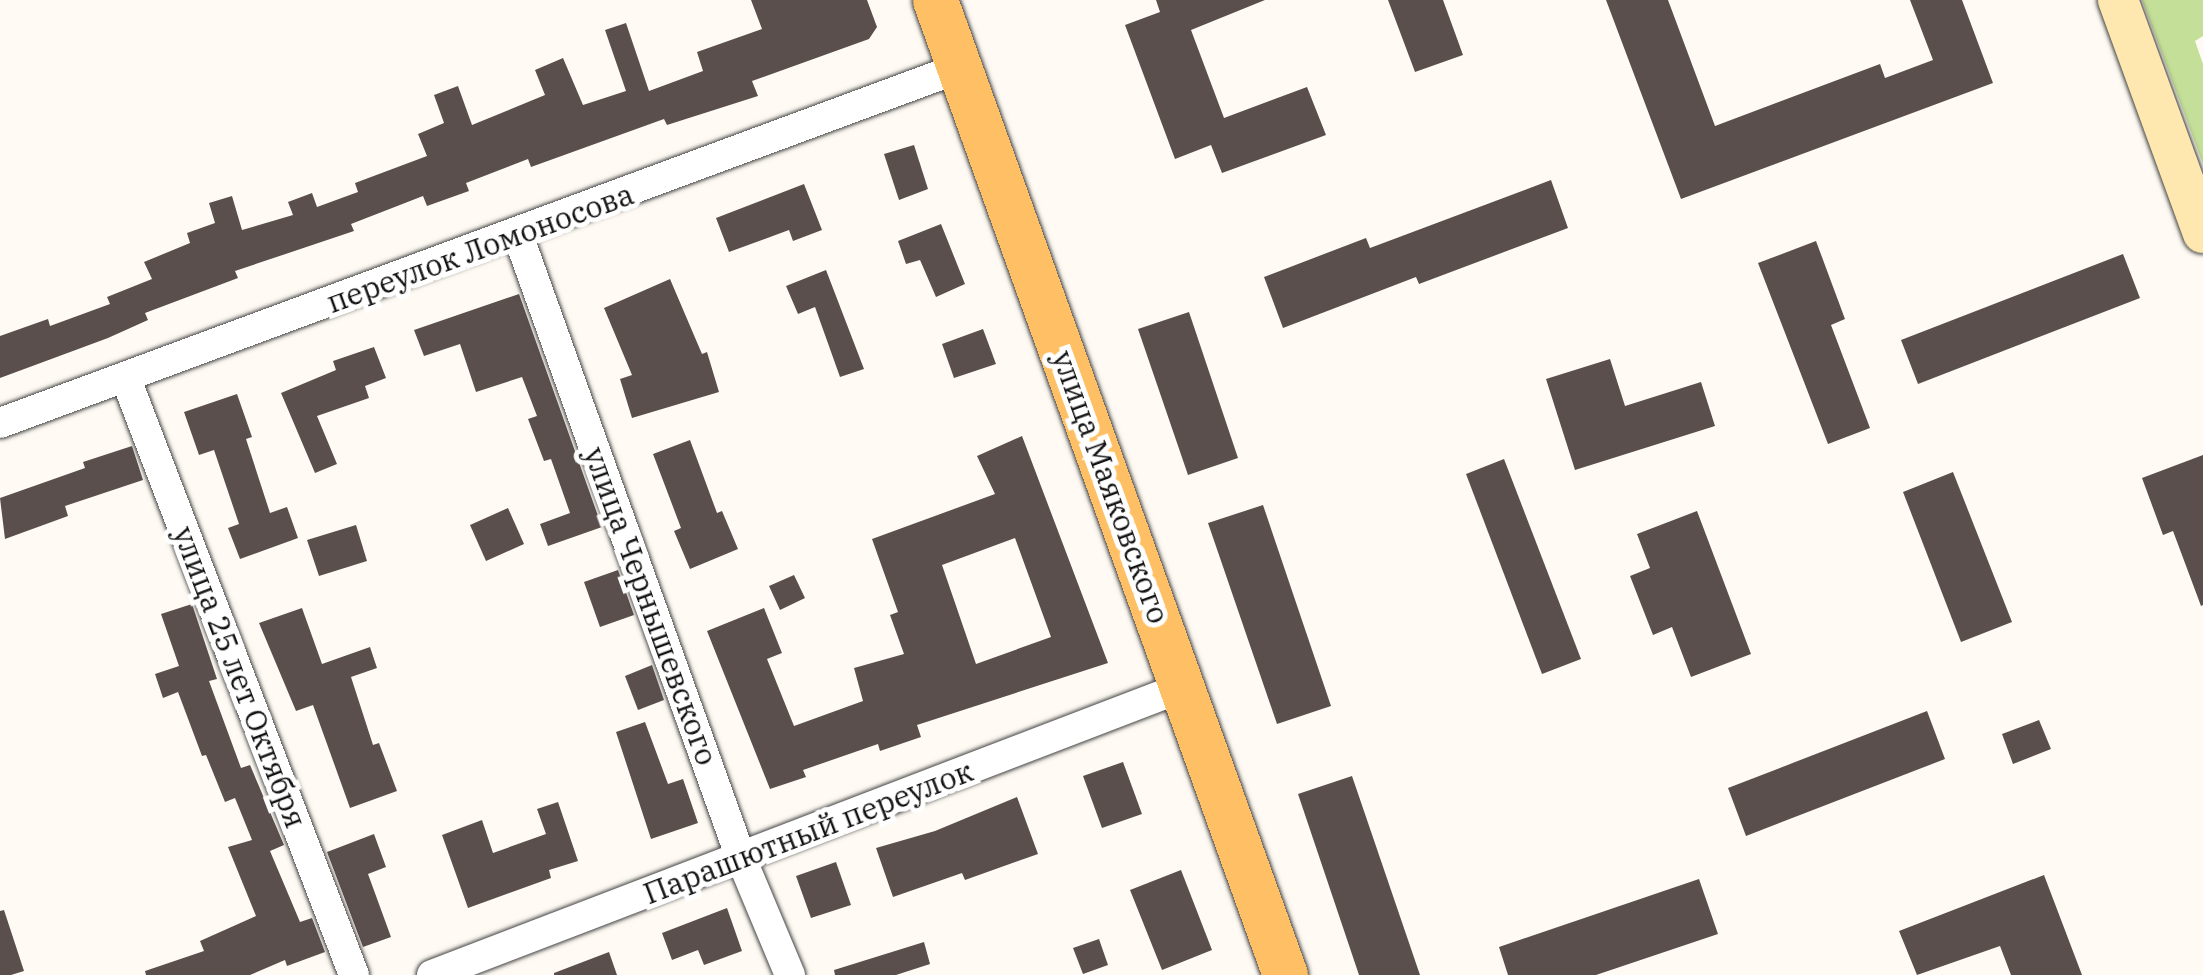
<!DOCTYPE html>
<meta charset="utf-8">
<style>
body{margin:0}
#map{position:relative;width:2203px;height:975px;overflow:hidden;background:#fffbf4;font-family:"IBM Plex Serif",serif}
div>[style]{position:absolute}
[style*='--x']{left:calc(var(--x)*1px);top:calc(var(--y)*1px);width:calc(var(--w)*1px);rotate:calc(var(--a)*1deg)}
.forest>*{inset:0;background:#c4df98}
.building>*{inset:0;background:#5a4f4c}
.roads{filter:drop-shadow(0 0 2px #444) drop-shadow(0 0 2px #444)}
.street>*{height:30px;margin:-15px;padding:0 15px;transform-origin:15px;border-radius:15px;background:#fff}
.secondary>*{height:40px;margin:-20px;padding:0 20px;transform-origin:20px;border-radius:20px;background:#ffe8af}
.primary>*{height:45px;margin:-22.5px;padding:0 22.5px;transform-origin:22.5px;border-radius:22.5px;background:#ffbf64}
span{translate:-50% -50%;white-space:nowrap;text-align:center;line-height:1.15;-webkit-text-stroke:10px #fff;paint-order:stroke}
.street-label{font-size:30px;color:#111}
</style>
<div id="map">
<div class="forest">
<i style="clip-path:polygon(2142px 0,2203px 0,2203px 36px,2195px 41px,2203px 64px,2203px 164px)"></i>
</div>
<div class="building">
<i style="clip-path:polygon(751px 0,867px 0,877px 27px,869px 39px,752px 81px,758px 96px,667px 125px,664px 119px,531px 167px,528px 159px,466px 183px,469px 191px,427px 206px,423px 196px,351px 224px,354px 231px,235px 271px,238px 278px,145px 313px,148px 320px,108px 338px,0 378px,0 336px,48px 319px,50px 326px,110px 304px,107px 297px,152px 279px,144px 262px,190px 243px,187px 233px,215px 223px,209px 203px,232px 196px,242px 230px,293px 215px,288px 202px,312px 193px,317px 207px,358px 192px,355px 183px,427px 156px,418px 134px,444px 123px,434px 95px,458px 86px,472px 125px,545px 95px,535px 70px,563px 58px,583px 105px,626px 91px,605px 30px,626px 23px,649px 91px,703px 71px,697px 52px,762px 29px)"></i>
<i style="clip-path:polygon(1156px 0,1265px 0,1191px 30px,1224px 118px,1307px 87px,1326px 135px,1222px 173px,1211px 145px,1175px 159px,1125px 25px,1160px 12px)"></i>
<i style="clip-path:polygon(1388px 0,1443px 0,1463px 55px,1415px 72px)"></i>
<i style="clip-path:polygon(1606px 0,1668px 0,1715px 126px,1880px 64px,1885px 78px,1933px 60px,1910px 0,1962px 0,1993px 83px,1681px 199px)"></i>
<i style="clip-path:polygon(914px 145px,928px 189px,899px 200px,884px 154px)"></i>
<i style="clip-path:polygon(1551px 180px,1568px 228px,1419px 284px,1416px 277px,1283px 328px,1264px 277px,1366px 238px,1370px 248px)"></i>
<i style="clip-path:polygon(804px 184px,822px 230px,793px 241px,789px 230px,729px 252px,716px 218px)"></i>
<i style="clip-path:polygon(941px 224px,965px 284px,936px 297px,920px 260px,906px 264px,898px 241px)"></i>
<i style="clip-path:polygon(1816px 241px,1845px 319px,1831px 325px,1870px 428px,1828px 444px,1758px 263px)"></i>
<i style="clip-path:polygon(2123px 254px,2140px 298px,1918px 384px,1901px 340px)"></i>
<i style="clip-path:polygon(826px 270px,864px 369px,840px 377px,815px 307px,798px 314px,786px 286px)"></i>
<i style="clip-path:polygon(670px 279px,702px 354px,707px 352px,719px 392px,632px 418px,620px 379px,632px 375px,604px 308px)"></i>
<i style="clip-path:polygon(519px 294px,602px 527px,548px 546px,540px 524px,570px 513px,551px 459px,544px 461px,528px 419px,537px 416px,522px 377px,476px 392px,460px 344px,424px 356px,414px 330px)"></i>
<i style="clip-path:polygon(1189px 312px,1238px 458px,1188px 475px,1138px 329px)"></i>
<i style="clip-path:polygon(983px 329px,996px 364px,954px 378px,942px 344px)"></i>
<i style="clip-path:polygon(374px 347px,386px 378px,365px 386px,369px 398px,317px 416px,337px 464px,315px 473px,281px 393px,336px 370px,333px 361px)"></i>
<i style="clip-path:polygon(1610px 359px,1625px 406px,1701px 382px,1715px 426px,1575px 470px,1546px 379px)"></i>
<i style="clip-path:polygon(237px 394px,252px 437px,246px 439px,270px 513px,287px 507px,298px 538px,240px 559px,228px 528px,239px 524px,214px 450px,199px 455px,184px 412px)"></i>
<i style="clip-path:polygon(evenodd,1022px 436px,1108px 663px,917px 725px,921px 737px,880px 751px,878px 744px,803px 770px,806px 777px,770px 789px,707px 631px,764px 608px,782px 653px,767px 659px,794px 726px,863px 701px,854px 668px,904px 654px,890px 615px,898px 612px,872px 539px,995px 494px,977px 456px,1022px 436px,1015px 538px,1051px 637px,976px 664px,942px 565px,1015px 538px)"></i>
<i style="clip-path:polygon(690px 440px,717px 513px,722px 511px,738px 549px,690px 569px,674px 531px,681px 528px,653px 454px)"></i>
<i style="clip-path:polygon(132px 446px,143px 480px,65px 506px,68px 516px,5px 539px,0 498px,85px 468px,83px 462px)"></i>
<i style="clip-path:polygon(2203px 455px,2203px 605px,2201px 606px,2173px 531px,2163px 535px,2142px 478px)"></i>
<i style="clip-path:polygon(1504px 459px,1581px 659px,1542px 674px,1466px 474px)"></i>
<i style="clip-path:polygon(1953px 472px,2012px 622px,1961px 642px,1903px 492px)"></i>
<i style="clip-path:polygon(1263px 505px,1331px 706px,1277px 724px,1208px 523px)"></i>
<i style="clip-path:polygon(508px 508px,524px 544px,486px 561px,470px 525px)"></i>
<i style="clip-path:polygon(1697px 511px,1751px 654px,1691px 677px,1672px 627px,1653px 635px,1630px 576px,1650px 568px,1637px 534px)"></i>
<i style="clip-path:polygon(356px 525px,367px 561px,319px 576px,307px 540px)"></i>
<i style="clip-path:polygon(618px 570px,634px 615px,600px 627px,584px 582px)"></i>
<i style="clip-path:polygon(794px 575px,805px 598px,780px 610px,769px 586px)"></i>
<i style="clip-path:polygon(192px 604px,217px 679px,209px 681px,241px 768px,250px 765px,284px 845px,270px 851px,300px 922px,312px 918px,325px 952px,287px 966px,285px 960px,250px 975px,146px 975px,145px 971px,204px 951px,200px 941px,256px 916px,228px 847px,252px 840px,235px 798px,225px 802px,206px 755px,202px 756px,178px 692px,163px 698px,155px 674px,179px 666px,161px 614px)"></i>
<i style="clip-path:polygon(302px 608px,322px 664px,370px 647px,377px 668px,351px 677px,373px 745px,379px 743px,397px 791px,350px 808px,313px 705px,296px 711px,259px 623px)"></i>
<i style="clip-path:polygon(652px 665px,664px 700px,638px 710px,625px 676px)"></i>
<i style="clip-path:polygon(1927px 711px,1945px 759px,1746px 836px,1728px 788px)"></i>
<i style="clip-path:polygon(2039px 720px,2051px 749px,2013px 764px,2002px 734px)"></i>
<i style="clip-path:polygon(645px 722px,668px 784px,683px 779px,698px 823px,651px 839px,616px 732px)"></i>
<i style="clip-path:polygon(1123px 762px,1142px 814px,1102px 828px,1083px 776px)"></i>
<i style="clip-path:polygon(1352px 776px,1420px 975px,1359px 975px,1298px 794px)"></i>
<i style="clip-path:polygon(1017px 797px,1038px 854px,965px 880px,962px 873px,893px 897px,876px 848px,935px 831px)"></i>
<i style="clip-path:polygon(558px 802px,578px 861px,549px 870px,551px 878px,468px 908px,442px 835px,482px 820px,493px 853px,546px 834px,537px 809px)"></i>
<i style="clip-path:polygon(374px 834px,386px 867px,368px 874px,391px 937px,363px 947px,327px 852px)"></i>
<i style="clip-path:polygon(836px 862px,851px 905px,811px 918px,796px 876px)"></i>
<i style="clip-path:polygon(1181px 870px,1212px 950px,1162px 970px,1130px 890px)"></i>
<i style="clip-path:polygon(2044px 875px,2082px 975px,2011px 975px,2000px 946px,1917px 975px,1899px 931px)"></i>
<i style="clip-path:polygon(1699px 879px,1718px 934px,1596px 975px,1508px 975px,1499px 947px)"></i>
<i style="clip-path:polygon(727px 908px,742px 951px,704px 965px,698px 950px,672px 960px,662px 933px)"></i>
<i style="clip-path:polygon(4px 910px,24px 971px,11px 975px,0 975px,0 911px)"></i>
<i style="clip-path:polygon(1099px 939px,1108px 965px,1083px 974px,1073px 948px)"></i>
<i style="clip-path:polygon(924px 942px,930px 964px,896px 975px,835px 975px,834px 970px)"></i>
<i style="clip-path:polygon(609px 952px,617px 975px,554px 975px,554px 973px)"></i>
</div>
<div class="roads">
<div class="street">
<i style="--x:518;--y:235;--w:662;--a:70.31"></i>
<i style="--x:741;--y:858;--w:127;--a:67.3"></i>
<i style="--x:126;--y:379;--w:638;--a:69.07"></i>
<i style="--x:0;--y:423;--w:1023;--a:-20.31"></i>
<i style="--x:432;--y:975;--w:804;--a:-20.98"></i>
</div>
<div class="secondary">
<i style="--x:2118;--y:0;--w:248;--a:70"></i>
</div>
<div class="primary">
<i style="--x:935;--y:0;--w:1036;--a:70.25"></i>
</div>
</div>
<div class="street-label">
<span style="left:480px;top:248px;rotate:-20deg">переулок Ломоносова</span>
<span style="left:1111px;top:487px;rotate:70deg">улица Маяковского</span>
<span style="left:651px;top:606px;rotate:70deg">улица Чернышевского</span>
<span style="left:240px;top:677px;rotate:69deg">улица 25 лет Октября</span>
<span style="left:808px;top:832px;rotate:-21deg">Парашютный переулок</span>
</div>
</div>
